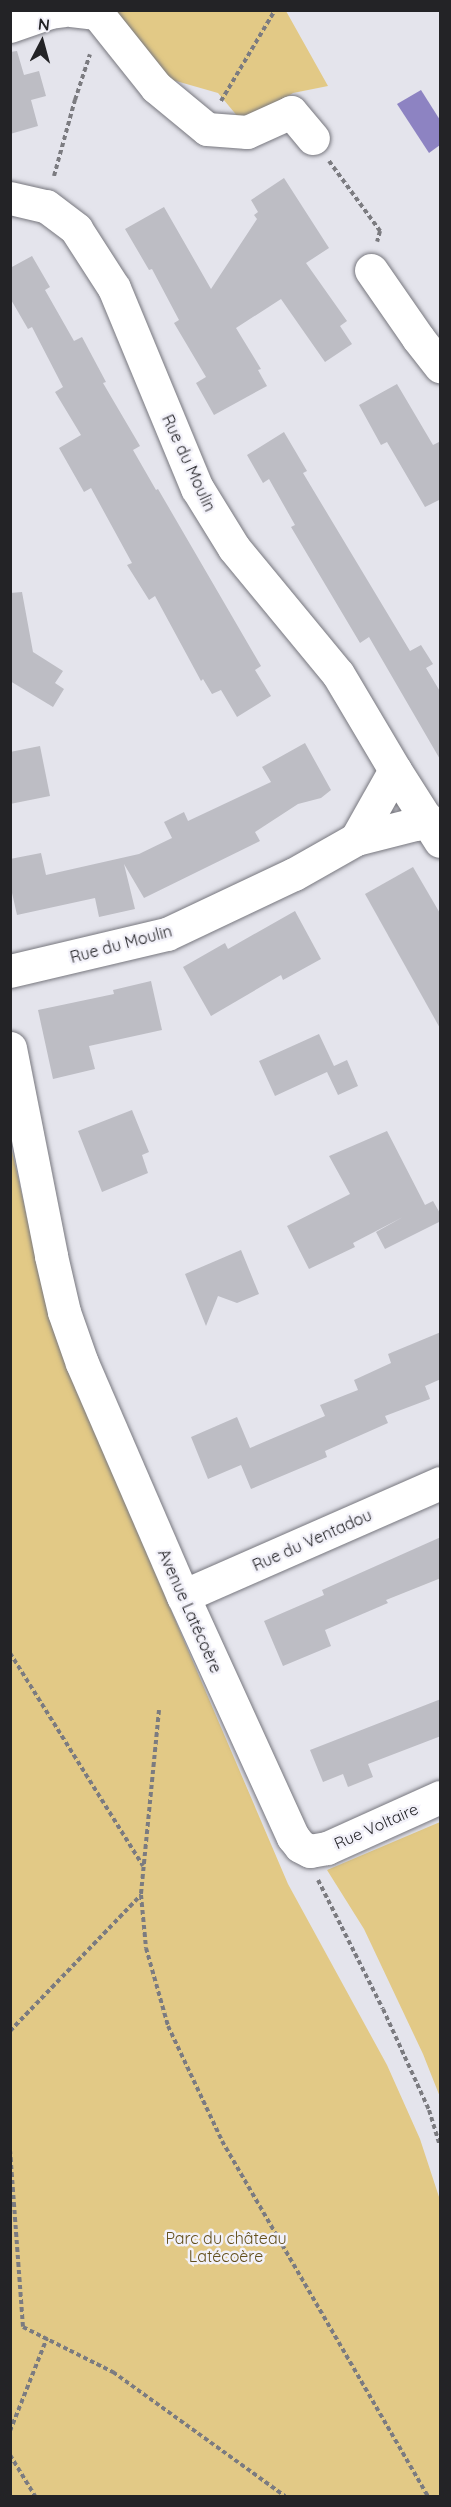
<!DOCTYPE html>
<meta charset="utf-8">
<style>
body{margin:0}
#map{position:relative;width:451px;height:2507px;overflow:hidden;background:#e4e4ec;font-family:Quicksand,sans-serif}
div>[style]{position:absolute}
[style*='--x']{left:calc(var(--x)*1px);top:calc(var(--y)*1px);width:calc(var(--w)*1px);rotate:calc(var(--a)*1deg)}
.green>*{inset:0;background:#e2c986}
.water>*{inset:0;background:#8d83c2}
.building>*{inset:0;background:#bdbdc4}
.path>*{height:4px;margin-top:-2px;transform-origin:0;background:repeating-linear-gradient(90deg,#7b7b80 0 4.5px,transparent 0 7.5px)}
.roads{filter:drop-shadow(0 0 2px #77777e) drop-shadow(0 0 2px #77777e)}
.minor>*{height:33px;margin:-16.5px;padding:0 16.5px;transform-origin:16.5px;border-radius:16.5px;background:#fff}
span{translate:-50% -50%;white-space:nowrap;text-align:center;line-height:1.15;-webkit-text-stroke:5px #f2f1f9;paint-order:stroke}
.street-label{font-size:16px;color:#232326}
.park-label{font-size:16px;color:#624f1b}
.frame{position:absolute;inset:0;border:12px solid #232326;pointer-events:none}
.north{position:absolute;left:12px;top:12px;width:60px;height:60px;-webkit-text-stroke:4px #f2f1f9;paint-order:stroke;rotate:6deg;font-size:16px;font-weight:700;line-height:24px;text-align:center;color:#232326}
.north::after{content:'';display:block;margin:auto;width:21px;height:27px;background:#232326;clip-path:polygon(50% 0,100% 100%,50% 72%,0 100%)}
</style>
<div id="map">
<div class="green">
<i style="clip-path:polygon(115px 11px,286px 11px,328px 86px,293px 93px,244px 124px,218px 93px,162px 77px)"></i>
<i style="clip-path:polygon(10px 1142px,46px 1301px,88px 1416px,288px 1884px,387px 2065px,420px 2139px,440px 2200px,440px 2496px,11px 2496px)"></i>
<i style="clip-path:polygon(440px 1822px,440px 2097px,423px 2054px,364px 1929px,327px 1870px)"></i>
</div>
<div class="water">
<i style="clip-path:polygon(421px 90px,440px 120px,440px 145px,429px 153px,397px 104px)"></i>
</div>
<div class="building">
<i style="clip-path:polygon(17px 51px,24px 75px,39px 71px,46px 96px,31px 100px,38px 126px,10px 134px,10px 52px)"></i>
<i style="clip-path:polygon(284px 178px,329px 248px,306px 263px,347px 321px,340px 326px,352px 344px,325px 362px,281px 299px,236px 328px,261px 369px,258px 370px,267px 386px,214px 415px,196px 383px,206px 377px,174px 323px,179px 320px,152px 269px,149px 270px,125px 229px,164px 207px,211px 289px,257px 219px,254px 215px,258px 212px,251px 200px)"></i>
<i style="clip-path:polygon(32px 256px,50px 287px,45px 290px,74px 341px,82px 337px,106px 382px,103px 383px,140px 446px,133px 450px,156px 490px,158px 489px,261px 666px,255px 670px,271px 696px,237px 717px,221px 690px,212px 694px,203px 679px,201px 681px,155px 596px,149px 600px,127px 565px,132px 563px,91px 488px,84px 492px,59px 448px,81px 435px,55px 392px,63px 387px,32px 327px,28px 329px,10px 298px,10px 268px)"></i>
<i style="clip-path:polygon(397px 384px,433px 445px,441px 441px,441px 499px,425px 507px,387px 442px,381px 445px,359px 405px)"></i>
<i style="clip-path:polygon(284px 432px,307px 471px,303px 473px,410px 651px,421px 645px,433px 664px,426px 668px,441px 693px,441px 761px,369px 637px,360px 643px,291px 527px,295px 525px,269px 479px,263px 483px,247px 455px)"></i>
<i style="clip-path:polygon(22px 592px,33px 652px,63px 671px,55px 683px,64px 689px,53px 707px,10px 681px,10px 593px)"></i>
<i style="clip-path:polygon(305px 743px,331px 790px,321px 798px,298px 804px,255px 832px,260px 841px,144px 898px,124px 864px,135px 909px,99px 917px,95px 898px,17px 915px,10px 884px,10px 859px,41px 853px,46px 875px,139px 854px,172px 838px,164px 822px,184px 812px,188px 821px,271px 782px,262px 767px)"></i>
<i style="clip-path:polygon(40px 746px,50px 796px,10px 804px,10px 752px)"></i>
<i style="clip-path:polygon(413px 867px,441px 915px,441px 1030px,365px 894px)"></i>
<i style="clip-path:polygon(295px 911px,321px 959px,283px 980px,281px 975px,211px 1016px,183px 967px,225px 943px,228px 949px)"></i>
<i style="clip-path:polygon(151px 981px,162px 1030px,89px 1046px,95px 1069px,53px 1079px,38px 1010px,114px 994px,113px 990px)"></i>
<i style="clip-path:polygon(319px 1034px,334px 1066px,347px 1060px,358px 1086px,338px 1095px,327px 1072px,275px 1096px,259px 1061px)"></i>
<i style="clip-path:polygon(132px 1110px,149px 1152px,142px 1155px,148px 1173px,102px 1192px,78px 1131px)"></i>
<i style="clip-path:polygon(387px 1131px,425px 1205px,433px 1201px,441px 1215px,441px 1221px,385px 1249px,376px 1232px,403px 1217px,353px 1243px,355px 1247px,309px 1269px,287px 1226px,350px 1194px,329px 1156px)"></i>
<i style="clip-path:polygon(241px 1250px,259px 1294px,237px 1303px,218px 1296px,206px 1326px,185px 1274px)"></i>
<i style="clip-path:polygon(441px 1332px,441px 1379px,425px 1386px,430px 1399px,385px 1416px,388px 1423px,325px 1451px,327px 1457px,251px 1489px,241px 1465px,208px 1479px,191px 1437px,237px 1417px,250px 1448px,325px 1416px,320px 1405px,358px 1390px,354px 1380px,391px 1363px,388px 1354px)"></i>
<i style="clip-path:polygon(441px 1537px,441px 1578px,386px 1600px,388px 1603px,325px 1630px,331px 1646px,283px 1666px,264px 1621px,324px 1595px,322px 1590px)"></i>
<i style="clip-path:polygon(441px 1699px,441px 1736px,368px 1764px,373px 1777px,348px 1787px,343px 1774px,323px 1782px,310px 1750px)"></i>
</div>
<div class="path">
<i style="--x:221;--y:101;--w:106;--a:-59.3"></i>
<i style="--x:329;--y:161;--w:87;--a:53.9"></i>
<i style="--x:380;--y:231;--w:11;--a:105"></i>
<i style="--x:54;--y:176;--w:79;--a:-74.6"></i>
<i style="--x:75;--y:100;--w:48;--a:-71.9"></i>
<i style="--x:10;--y:1653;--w:251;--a:58"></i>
<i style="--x:159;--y:1710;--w:186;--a:95.6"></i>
<i style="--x:141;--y:1895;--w:53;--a:84.6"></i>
<i style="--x:146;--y:1948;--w:81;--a:74.2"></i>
<i style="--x:168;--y:2026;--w:127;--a:64.8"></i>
<i style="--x:222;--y:2141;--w:410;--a:59.9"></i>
<i style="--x:318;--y:1880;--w:144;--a:63.3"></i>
<i style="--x:383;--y:2009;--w:111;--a:65.5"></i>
<i style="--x:429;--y:2110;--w:37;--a:73"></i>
<i style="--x:10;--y:2031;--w:189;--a:-46.1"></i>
<i style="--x:10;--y:2150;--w:177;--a:85.8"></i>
<i style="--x:23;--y:2327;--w:101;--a:26.6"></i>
<i style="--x:113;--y:2372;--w:212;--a:35.8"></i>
<i style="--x:10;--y:2431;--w:100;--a:-68.3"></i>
<i style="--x:10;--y:2455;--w:48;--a:58.6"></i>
</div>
<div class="roads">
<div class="minor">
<i style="--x:71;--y:10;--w:26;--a:7"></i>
<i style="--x:97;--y:13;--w:95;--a:51.4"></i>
<i style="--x:156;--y:87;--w:66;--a:39.5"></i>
<i style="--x:207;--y:129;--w:40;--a:4.3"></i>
<i style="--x:247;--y:132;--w:48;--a:-24.4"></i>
<i style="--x:291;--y:112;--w:34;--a:50"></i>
<i style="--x:10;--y:26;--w:42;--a:-19.3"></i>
<i style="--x:50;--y:12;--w:14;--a:-8"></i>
<i style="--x:10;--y:198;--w:37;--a:13"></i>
<i style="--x:46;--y:206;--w:38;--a:37"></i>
<i style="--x:76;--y:229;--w:70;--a:57.2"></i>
<i style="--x:114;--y:288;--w:217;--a:67.5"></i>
<i style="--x:197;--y:488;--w:70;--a:58.3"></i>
<i style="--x:234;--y:548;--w:163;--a:50.5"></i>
<i style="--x:338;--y:674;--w:112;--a:59.3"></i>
<i style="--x:395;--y:770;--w:84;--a:57.6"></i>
<i style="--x:371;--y:270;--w:83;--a:55.3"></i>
<i style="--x:418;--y:338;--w:36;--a:52"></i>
<i style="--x:356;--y:839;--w:79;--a:-60.5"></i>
<i style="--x:10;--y:971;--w:161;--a:-13.3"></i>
<i style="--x:167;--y:934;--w:140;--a:-25.3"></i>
<i style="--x:294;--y:874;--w:71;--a:-29.4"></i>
<i style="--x:356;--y:839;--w:61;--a:-14.3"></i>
<i style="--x:415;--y:824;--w:13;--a:-27"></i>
<i style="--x:10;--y:1048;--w:212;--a:78.8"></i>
<i style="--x:51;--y:1256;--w:57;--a:76.9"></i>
<i style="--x:64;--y:1312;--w:54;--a:70.6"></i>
<i style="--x:82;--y:1363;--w:254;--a:66.6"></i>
<i style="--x:183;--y:1596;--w:265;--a:65.5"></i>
<i style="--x:293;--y:1837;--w:11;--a:52"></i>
<i style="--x:300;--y:1846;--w:11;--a:27"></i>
<i style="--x:310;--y:1851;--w:17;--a:-10"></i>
<i style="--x:327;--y:1848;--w:124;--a:-24.3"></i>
<i style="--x:183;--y:1596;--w:281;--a:-23.7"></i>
</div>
</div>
<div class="street-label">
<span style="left:189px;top:463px;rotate:65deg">Rue du Moulin</span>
<span style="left:121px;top:944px;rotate:-15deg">Rue du Moulin</span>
<span style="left:312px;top:1540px;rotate:-24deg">Rue du Ventadou</span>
<span style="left:190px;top:1611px;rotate:66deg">Avenue Latécoère</span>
<span style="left:376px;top:1826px;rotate:-24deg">Rue Voltaire</span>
</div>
<div class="park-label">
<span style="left:226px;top:2247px">Parc du château<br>Latécoère</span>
</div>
<div class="frame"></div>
<div class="north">N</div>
</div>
